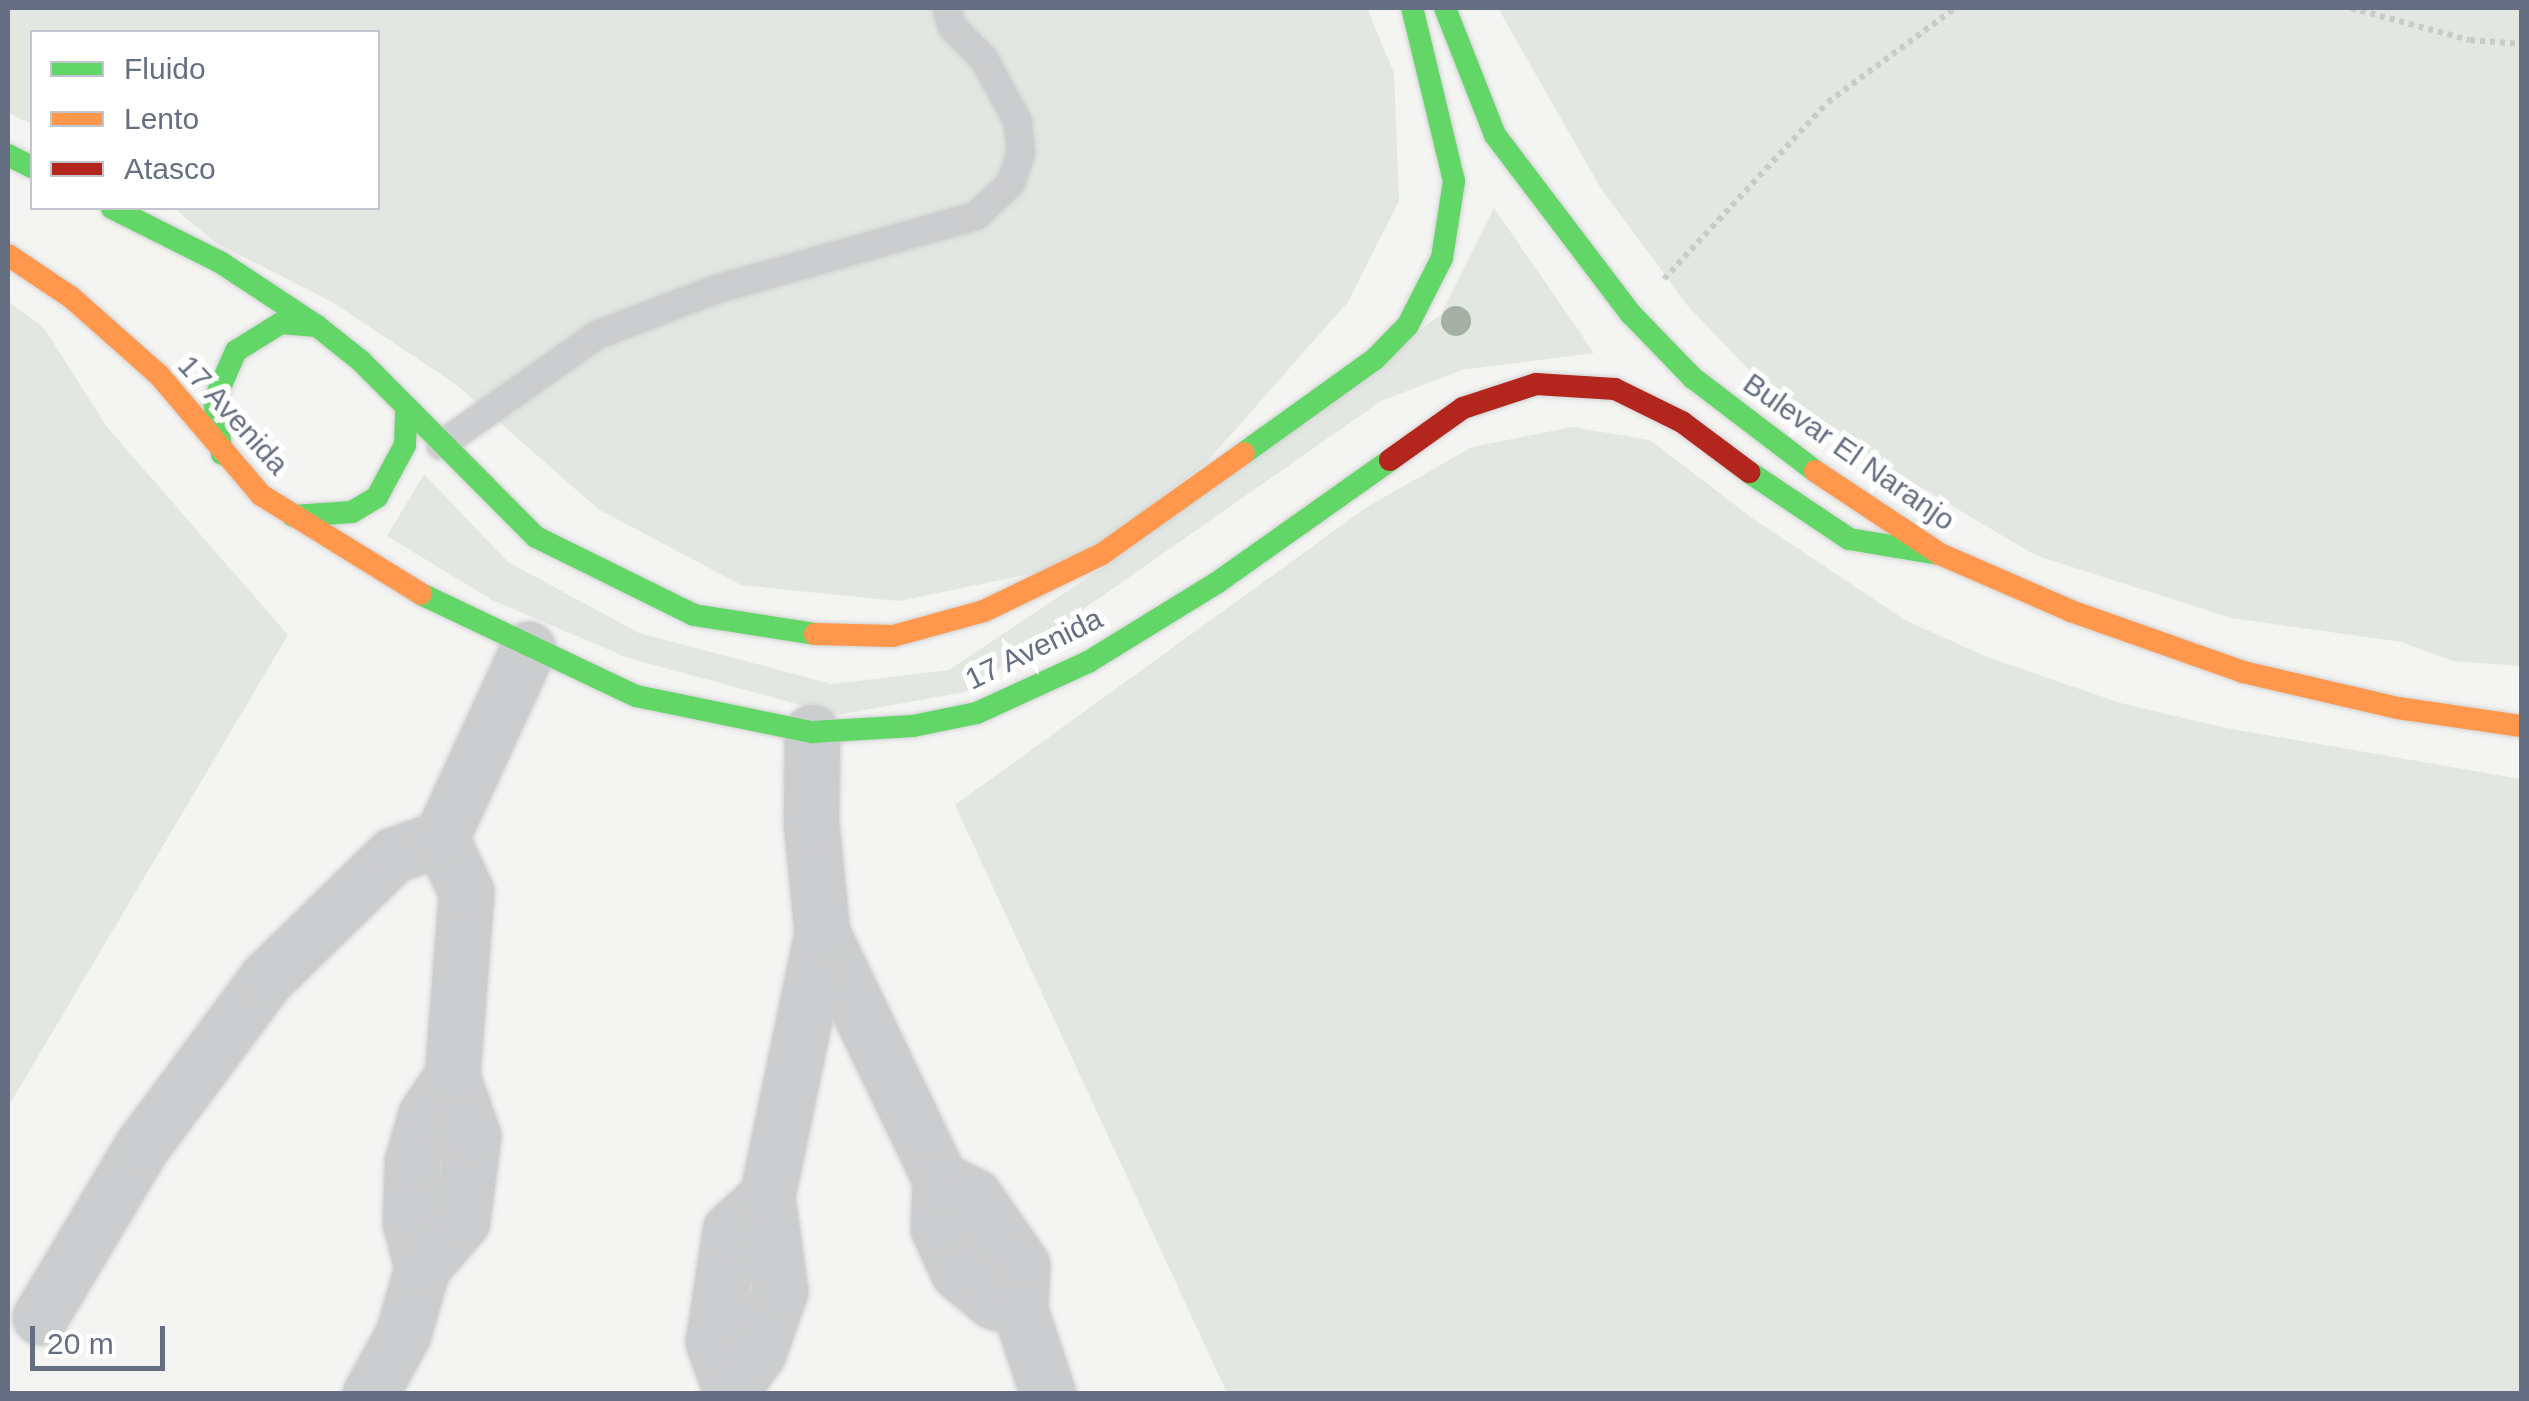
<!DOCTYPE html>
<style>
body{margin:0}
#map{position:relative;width:2529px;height:1401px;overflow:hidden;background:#f4f4f3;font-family:Helvetica,sans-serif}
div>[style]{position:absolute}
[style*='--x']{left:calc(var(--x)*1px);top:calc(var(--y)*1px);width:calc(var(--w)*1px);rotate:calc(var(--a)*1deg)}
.green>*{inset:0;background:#e2e7e1}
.path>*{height:6px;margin-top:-3px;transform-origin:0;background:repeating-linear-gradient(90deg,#cacaca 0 5px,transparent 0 10px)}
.roads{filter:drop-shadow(0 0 2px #d1d2d2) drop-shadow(0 0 2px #d1d2d2)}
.lane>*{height:28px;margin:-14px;padding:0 14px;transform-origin:14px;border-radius:14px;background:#cccdce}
.street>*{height:55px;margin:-27.5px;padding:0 27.5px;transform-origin:27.5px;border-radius:27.5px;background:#cccdce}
.fast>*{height:22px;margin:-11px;padding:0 11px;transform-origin:11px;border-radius:11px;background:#63d668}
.slow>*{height:22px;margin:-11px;padding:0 11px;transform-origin:11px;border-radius:11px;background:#ff974d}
.jam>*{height:22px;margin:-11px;padding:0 11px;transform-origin:11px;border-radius:11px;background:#b3261e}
.trees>*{width:30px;height:30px;margin:-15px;border-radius:50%;background:#a5b0a5}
span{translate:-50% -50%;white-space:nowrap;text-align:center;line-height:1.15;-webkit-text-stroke:10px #fff;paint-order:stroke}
.street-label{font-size:30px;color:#666e81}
.frame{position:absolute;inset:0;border:10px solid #666e81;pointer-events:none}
.legend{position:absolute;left:30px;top:30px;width:350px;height:180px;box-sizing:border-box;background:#fff;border:2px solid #c2c5cd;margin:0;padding:12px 18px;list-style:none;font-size:30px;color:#666e81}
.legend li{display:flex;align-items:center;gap:20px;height:50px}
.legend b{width:50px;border:2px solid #c2c5cd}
.scale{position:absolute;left:30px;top:1326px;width:135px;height:45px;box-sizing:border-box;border:5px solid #666e81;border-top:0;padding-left:12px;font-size:30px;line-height:35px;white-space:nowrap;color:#666e81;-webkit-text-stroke:8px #fff;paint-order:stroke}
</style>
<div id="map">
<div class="green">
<i style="clip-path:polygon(8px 8px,1367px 8px,1394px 73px,1399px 201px,1348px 302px,1205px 464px,1073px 565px,899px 601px,741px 585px,598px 509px,457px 385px,332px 302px,216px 243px,174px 208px,378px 208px,378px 32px,32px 32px,32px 124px,8px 113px)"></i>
<i style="clip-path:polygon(1498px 8px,2521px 8px,2521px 666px,2453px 661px,2401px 642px,2231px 618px,2035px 555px,1885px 466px,1763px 385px,1687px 305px,1600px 187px)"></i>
<i style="clip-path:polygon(1494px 208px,1594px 353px,1462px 370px,1381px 401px,965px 692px,837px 715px,628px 658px,492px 600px,387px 536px,424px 474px,508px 562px,639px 633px,832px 684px,949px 670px,1117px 558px,1441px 314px)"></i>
<i style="clip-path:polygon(8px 301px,44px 328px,107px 427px,288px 635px,8px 1107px)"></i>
<i style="clip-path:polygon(1572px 427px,1650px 440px,1752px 518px,1905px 620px,1987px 657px,2120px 703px,2226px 728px,2521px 779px,2521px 1393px,1227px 1393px,955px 805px,1367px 507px,1472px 447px)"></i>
</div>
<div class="path">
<i style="--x:2351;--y:8;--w:123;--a:15.1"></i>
<i style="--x:2470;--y:40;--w:52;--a:4.4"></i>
<i style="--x:1664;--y:279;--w:241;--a:-47.2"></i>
<i style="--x:1828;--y:102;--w:158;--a:-36.5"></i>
</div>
<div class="roads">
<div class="lane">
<i style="--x:441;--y:445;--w:191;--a:-35.2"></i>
<i style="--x:597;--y:335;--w:125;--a:-21"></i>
<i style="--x:714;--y:290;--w:272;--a:-15.8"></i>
<i style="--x:976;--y:216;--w:48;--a:-43.3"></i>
<i style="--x:1011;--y:183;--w:32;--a:-72"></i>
<i style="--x:1021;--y:153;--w:31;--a:-96"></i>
<i style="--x:1018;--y:122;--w:72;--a:-118.4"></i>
<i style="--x:984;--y:59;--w:45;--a:-135"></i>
<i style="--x:952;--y:27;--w:20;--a:-105"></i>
</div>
<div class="street">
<i style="--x:822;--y:933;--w:273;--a:64.4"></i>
<i style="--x:940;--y:1179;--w:49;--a:92.3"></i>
<i style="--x:938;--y:1228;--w:48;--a:65.6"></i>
<i style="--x:958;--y:1272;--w:45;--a:39.6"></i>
<i style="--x:993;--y:1301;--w:28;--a:18"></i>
<i style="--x:940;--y:1179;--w:38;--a:27"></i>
<i style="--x:974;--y:1196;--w:84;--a:55.2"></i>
<i style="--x:1022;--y:1265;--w:45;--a:92.5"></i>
<i style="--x:1020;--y:1310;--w:89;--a:71.6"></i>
<i style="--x:422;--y:1268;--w:48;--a:-104.6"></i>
<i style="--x:410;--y:1222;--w:61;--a:-88.1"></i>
<i style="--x:412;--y:1161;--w:49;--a:-73.4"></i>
<i style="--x:426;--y:1114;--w:46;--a:-55.6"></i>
<i style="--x:40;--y:1317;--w:199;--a:-59.2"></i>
<i style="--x:142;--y:1146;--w:208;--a:-53.4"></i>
<i style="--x:266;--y:979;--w:177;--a:-44.3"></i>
<i style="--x:393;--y:855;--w:51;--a:-19.5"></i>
<i style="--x:729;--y:1386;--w:47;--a:-110"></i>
<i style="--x:713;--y:1342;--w:113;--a:-81.4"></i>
<i style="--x:730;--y:1230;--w:50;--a:-42.6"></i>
<i style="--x:370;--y:1394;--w:68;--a:-61.2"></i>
<i style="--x:403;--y:1334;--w:69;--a:-73.9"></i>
<i style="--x:422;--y:1268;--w:62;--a:-49.6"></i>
<i style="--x:462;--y:1221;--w:86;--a:-82.6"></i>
<i style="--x:473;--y:1136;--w:64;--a:-109.3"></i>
<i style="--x:452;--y:1076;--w:185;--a:-85.6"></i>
<i style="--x:466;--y:892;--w:60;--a:-114.8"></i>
<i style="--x:441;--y:838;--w:208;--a:-65.3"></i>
<i style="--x:728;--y:1394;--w:51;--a:-53.8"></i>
<i style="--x:758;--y:1353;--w:66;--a:-70.5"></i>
<i style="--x:780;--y:1291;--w:96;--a:-97.8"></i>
<i style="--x:767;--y:1196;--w:269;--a:-78.2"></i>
<i style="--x:822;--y:933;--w:112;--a:-95.7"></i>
<i style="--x:811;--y:822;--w:90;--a:-89.4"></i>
</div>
<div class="fast">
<i style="--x:1445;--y:8;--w:136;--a:68.5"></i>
<i style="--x:1495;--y:135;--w:225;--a:52.8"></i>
<i style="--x:1631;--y:314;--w:89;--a:45.9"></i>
<i style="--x:1693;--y:378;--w:153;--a:37.3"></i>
<i style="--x:8;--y:155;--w:27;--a:27"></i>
<i style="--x:112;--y:208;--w:121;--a:26.6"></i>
<i style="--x:220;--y:262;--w:116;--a:33.4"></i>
<i style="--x:317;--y:326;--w:56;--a:38.5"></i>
<i style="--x:361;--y:361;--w:248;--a:45.2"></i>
<i style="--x:536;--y:537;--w:176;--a:26.3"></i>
<i style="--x:694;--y:615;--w:122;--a:8.9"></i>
<i style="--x:1244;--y:453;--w:161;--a:-35.7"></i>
<i style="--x:1375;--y:359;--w:47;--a:-45.9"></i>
<i style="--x:1408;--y:325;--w:75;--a:-63.1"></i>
<i style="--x:1442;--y:258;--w:78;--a:-81.1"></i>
<i style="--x:1454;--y:181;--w:178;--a:-103.6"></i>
<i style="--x:222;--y:454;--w:54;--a:-98.6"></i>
<i style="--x:214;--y:401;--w:55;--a:-66.3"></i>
<i style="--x:236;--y:351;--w:53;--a:-31.9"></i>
<i style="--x:281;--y:323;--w:36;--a:5"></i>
<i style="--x:1749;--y:472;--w:120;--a:33.8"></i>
<i style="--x:1849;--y:539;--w:92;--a:9.4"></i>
<i style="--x:293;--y:516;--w:59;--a:-3.9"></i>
<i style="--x:352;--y:512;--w:29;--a:-31"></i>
<i style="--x:377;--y:497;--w:59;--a:-61.7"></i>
<i style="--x:405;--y:445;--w:38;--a:-88"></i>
<i style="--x:421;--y:594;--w:238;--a:25.4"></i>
<i style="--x:636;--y:696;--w:180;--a:11.6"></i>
<i style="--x:812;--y:732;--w:101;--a:-3.4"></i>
<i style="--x:913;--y:726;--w:65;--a:-11.5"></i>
<i style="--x:977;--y:713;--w:122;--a:-24.7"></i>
<i style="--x:1088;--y:662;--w:153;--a:-31.6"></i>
<i style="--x:1218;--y:582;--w:211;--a:-35.3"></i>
</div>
<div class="slow">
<i style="--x:8;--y:255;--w:77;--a:33.9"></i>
<i style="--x:72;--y:298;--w:116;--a:41.5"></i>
<i style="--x:159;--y:375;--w:157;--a:49.6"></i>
<i style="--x:261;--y:495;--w:188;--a:31.7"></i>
<i style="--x:1815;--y:471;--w:150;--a:33.6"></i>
<i style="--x:1940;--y:554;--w:143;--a:23.5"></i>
<i style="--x:2071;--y:611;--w:182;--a:19.5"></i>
<i style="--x:2243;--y:672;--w:159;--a:13.1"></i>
<i style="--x:2398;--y:708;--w:125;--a:8.3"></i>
<i style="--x:815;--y:634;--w:78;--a:1.5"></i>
<i style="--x:893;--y:636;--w:94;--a:-15.4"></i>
<i style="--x:984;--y:611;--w:131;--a:-25.8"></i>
<i style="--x:1102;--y:554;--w:174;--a:-35.4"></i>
</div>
<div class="jam">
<i style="--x:1390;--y:460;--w:90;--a:-35.5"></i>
<i style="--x:1463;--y:408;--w:77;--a:-18.2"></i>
<i style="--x:1536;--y:384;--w:79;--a:3.6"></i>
<i style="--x:1615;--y:389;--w:75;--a:26.2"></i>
<i style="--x:1682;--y:422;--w:84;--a:36.7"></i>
</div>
</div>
<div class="trees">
<i style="left:1456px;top:321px"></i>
</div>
<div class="street-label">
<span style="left:233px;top:415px;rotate:48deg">17 Avenida</span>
<span style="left:1849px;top:452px;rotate:35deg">Bulevar El Naranjo</span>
<span style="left:1034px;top:649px;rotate:-26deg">17 Avenida</span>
</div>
<div class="frame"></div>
<ul class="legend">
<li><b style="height:12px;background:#63d668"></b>Fluido</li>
<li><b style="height:12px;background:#ff974d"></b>Lento</li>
<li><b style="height:12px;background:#b3261e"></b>Atasco</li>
</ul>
<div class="scale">20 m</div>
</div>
